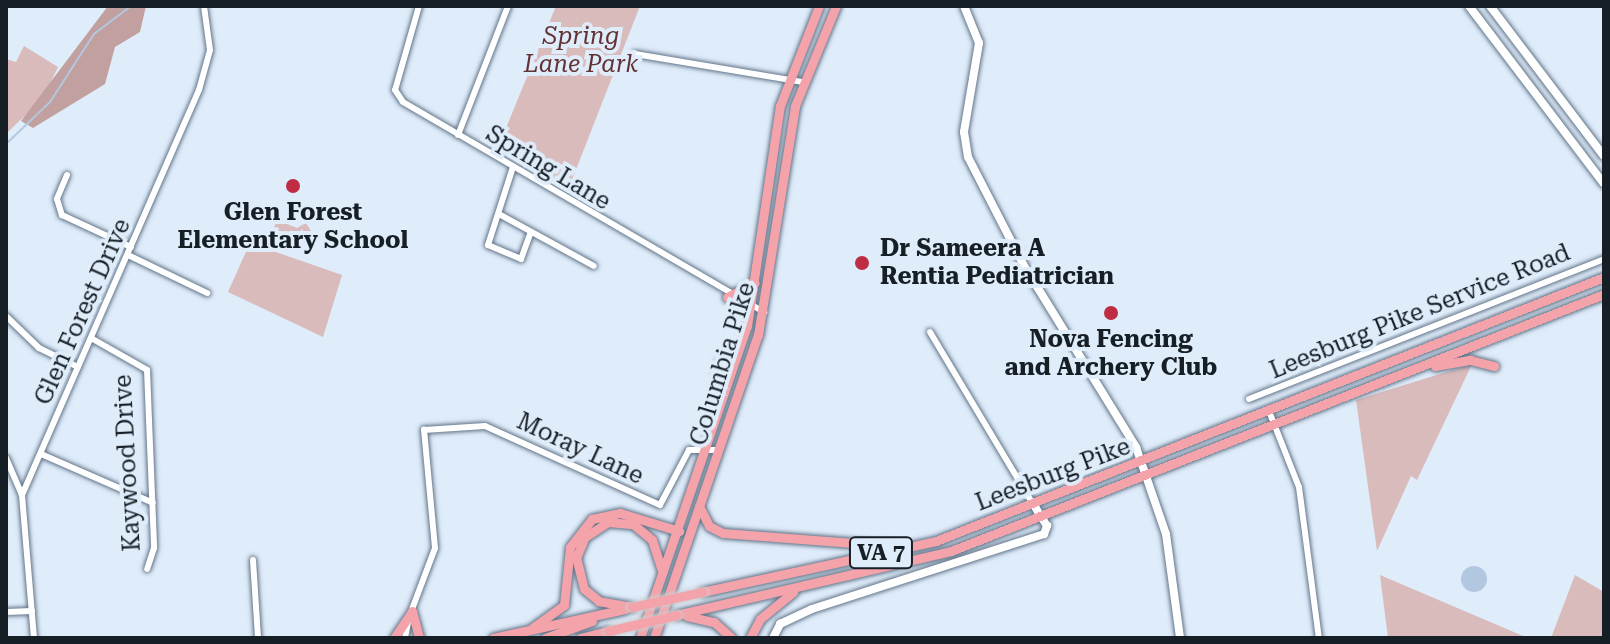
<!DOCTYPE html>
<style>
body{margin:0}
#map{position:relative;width:1610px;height:644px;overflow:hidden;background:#dfecfa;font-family:"Roboto Serif",serif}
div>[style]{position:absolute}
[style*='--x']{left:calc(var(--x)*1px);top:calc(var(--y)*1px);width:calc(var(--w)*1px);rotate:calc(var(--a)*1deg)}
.green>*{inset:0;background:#d9bbbb}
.forest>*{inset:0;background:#c3a0a0}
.water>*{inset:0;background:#b2c8e0}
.round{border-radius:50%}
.stream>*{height:2px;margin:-1px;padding:0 1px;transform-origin:1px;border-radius:1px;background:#b2c8e0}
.roads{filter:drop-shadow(0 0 2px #627589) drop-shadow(0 0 2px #627589)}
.street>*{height:6px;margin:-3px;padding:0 3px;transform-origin:3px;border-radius:3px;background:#fff}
.secondary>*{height:8px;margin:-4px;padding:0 4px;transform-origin:4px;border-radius:4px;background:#fff}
.primary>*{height:9px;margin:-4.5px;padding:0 4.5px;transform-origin:4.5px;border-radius:4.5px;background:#f4a3aa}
.bridges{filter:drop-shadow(0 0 2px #cccecf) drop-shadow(0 0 2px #cccecf)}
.primary-bridge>*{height:9px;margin:-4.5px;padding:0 4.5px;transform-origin:4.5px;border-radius:4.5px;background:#f4a3aa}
.dots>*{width:22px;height:22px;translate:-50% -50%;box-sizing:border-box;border:4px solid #dfecfa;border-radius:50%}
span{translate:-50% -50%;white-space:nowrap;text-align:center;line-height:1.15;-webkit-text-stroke:8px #dfecfa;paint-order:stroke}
.shield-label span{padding:2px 6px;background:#dfecfa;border:2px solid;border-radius:6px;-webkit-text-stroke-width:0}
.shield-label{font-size:22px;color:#161e26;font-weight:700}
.park-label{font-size:24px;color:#633134;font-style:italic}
.street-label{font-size:24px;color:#161e26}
.poi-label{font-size:24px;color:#161e26;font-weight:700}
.left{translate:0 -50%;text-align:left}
.frame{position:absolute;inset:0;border:8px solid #161e26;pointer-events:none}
</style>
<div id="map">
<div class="green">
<i style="clip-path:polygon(556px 6px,640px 6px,568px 190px,497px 150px)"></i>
<i style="clip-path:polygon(24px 46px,58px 67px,43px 98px,6px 134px,6px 59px,16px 62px)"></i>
<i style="clip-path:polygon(277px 220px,297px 228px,306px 223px,318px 242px,301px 252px,270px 238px)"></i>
<i style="clip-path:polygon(250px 243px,342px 275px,323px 337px,228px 292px)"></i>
<i style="clip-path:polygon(1472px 364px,1417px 480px,1411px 476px,1377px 551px,1356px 400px)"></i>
<i style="clip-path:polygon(1380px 575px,1528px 638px,1388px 638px)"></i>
<i style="clip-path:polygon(1575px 575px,1604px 592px,1604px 638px,1551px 638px)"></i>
</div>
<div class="forest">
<i style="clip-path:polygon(108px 6px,146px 6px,140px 32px,115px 47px,105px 84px,33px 128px,21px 121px)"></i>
</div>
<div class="water">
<i class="round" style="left:1461px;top:566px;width:26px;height:26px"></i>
</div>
<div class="stream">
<i style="--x:6;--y:144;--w:61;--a:-43.7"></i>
<i style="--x:50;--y:102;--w:81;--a:-57.1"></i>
<i style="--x:94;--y:34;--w:46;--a:-37.1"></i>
</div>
<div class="roads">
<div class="street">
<i style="--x:419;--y:6;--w:87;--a:105.9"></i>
<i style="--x:395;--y:90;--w:14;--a:56"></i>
<i style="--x:403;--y:102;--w:418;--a:30.2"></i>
<i style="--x:635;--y:54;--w:169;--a:9.5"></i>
<i style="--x:458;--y:135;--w:138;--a:-68.8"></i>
<i style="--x:513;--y:167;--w:82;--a:107.8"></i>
<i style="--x:488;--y:245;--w:36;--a:23"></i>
<i style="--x:521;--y:259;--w:27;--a:-70"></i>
<i style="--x:67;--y:175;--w:26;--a:113"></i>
<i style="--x:57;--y:199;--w:17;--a:73"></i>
<i style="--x:62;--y:215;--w:76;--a:24.9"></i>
<i style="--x:499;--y:214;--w:108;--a:28.7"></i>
<i style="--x:128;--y:255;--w:88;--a:25.7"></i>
<i style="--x:6;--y:316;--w:46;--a:44.1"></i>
<i style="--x:39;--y:348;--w:43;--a:26"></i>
<i style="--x:930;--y:332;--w:200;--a:59.1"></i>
<i style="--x:91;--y:338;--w:64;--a:29.7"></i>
<i style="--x:147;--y:370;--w:178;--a:87.7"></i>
<i style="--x:154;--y:548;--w:22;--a:108"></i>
<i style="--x:716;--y:372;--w:12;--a:-70"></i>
<i style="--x:720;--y:361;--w:15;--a:16"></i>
<i style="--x:1249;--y:399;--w:382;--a:-21.5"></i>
<i style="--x:1269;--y:411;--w:82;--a:68.5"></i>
<i style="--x:1299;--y:487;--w:152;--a:82.5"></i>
<i style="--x:41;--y:454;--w:122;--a:23.6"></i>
<i style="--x:6;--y:458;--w:40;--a:66.6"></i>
<i style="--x:253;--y:560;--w:78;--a:86.3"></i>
<i style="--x:6;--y:612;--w:26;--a:-2"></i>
<i style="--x:411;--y:612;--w:68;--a:-69.4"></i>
<i style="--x:435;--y:548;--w:119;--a:-95.3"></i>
<i style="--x:424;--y:430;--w:61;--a:-3.8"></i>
<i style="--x:485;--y:426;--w:192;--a:24.3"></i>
<i style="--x:660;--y:505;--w:62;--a:-62.2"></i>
<i style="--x:689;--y:450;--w:29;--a:0"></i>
<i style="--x:34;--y:638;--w:144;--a:-94.8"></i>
<i style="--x:22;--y:495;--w:442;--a:-66.4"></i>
<i style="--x:199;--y:90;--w:41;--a:-74.6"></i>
<i style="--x:210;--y:50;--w:44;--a:-97.8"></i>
<i style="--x:405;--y:638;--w:15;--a:-79"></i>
</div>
<div class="secondary">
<i style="--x:964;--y:6;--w:40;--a:68"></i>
<i style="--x:979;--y:43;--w:90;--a:99.6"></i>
<i style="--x:964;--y:132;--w:25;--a:81"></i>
<i style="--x:968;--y:157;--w:120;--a:62.8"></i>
<i style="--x:1023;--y:264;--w:215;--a:58.3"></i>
<i style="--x:1136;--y:447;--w:92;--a:71"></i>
<i style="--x:1166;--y:534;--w:105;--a:82.3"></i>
<i style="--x:1469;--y:6;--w:223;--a:52.8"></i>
<i style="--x:1490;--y:6;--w:188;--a:52.8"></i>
<i style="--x:773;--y:638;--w:16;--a:-63"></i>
<i style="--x:780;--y:624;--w:35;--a:-25"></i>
<i style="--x:812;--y:609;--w:244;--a:-17.9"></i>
<i style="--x:1044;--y:534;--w:9;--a:-69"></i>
<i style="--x:1047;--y:526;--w:26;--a:-122"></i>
</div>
<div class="primary">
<i style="--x:727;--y:297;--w:31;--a:-27"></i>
<i style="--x:1435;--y:366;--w:36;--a:-10"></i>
<i style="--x:1470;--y:360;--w:25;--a:14"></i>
<i style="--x:699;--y:506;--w:22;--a:63"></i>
<i style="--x:709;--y:526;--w:16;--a:27"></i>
<i style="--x:723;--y:533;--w:170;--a:4.4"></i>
<i style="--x:702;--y:592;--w:239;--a:-12.3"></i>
<i style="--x:936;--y:541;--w:718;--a:-21.56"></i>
<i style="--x:632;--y:607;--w:34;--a:-170"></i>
<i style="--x:599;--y:601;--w:19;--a:-141"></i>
<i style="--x:584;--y:589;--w:32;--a:-104"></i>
<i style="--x:576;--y:558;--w:23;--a:-67"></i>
<i style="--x:585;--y:537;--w:27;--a:-33"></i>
<i style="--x:608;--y:522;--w:25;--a:5"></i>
<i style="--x:633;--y:524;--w:25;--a:40"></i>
<i style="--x:652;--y:540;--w:33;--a:72"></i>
<i style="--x:412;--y:611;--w:28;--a:75"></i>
<i style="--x:676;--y:615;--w:282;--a:-13.1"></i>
<i style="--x:951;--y:551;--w:702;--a:-21.48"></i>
<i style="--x:687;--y:616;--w:28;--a:13"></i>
<i style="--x:714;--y:622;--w:24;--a:42"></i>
<i style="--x:531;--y:629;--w:41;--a:-36"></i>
<i style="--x:564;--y:605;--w:58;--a:-84.1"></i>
<i style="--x:570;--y:547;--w:36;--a:-52"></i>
<i style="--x:592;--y:519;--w:29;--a:-12"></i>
<i style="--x:620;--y:513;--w:62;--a:17"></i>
<i style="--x:394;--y:638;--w:32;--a:-56"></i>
<i style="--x:493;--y:638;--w:135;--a:-12.4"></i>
<i style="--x:545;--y:638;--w:50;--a:-19.9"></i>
<i style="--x:580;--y:638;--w:29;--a:-14"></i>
<i style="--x:640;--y:638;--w:330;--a:-71.1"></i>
<i style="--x:747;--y:326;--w:222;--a:-81.5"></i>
<i style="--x:780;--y:106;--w:107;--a:-68.7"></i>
<i style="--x:654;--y:638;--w:320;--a:-71.1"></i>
<i style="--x:758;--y:335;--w:232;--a:-80.8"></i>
<i style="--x:795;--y:106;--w:108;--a:-67.7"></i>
<i style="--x:750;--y:638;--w:21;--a:-62"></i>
<i style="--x:760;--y:619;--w:43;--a:-39.3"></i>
</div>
</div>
<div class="bridges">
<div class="primary-bridge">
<i style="--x:632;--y:607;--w:72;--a:-12.1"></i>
<i style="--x:608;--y:631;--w:70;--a:-13.2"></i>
</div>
</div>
<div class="dots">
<i style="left:293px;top:186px;background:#be2d44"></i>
<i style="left:862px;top:263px;background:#be2d44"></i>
<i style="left:1111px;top:313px;background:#be2d44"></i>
</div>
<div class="shield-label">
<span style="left:881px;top:553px">VA 7</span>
</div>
<div class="park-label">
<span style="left:581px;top:51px">Spring<br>Lane Park</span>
</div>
<div class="street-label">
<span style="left:548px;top:168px;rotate:31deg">Spring Lane</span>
<span style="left:83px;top:312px;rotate:-66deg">Glen Forest Drive</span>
<span style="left:1420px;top:312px;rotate:-22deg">Leesburg Pike Service Road</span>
<span style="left:723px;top:364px;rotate:-73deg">Columbia Pike</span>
<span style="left:580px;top:449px;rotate:25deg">Moray Lane</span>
<span style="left:128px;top:463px;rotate:-93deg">Kaywood Drive</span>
<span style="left:1053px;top:475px;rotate:-21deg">Leesburg Pike</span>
</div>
<div class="poi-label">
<span style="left:293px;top:227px">Glen Forest<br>Elementary School</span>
<span class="left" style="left:880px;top:263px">Dr Sameera A<br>Rentia Pediatrician</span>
<span style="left:1111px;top:354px">Nova Fencing<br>and Archery Club</span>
</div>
<div class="frame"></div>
</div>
